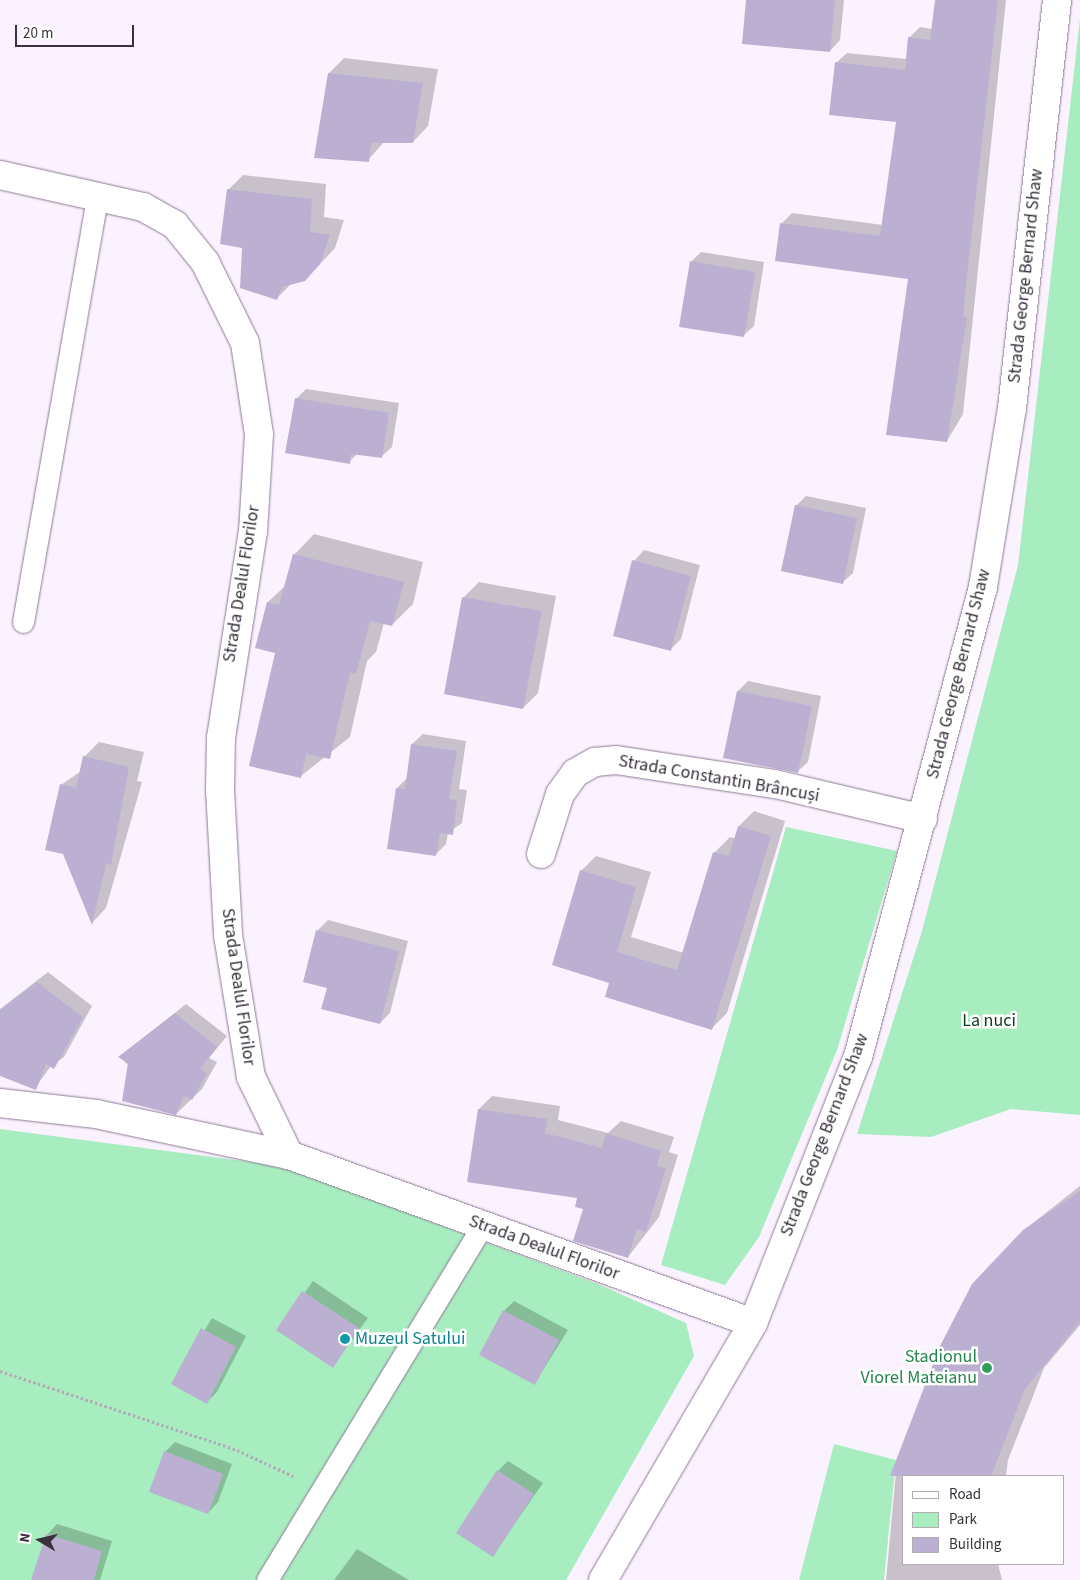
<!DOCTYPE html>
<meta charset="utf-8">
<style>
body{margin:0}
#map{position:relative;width:1080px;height:1580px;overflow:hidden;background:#fbf2ff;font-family:"Source Sans 3",sans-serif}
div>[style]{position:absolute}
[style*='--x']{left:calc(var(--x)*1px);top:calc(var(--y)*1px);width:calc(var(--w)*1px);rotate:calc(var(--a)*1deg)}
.green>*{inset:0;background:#a8edbf}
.shadow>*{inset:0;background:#0003}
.building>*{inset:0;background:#bcb0d2}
.path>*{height:3px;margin-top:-1.5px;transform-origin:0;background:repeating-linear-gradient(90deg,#b3aab7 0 2.5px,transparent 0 5px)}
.roads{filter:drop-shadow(0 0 1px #8e7996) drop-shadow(0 0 1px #8e7996)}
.service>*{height:21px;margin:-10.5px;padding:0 10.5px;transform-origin:10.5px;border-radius:10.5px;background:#fff}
.minor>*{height:28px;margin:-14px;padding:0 14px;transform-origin:14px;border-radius:14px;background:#fff}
.dots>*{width:14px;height:14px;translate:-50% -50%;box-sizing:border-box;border:2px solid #fff;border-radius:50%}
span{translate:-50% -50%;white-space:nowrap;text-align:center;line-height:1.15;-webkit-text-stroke:5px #fff;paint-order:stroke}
.street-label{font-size:18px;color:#39313d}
.park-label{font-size:18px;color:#0f3921}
.culture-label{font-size:18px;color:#0d838f}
.left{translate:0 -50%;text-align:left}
.leisure-label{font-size:18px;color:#27864d}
.right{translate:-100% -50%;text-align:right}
.legend{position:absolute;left:902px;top:1475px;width:162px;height:90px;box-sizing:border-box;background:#fff;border:1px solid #b0adb1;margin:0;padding:6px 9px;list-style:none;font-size:15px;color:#39313d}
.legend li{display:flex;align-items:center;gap:10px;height:25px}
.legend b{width:25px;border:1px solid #b0adb1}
.north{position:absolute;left:15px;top:1515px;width:50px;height:50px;-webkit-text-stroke:4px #fff;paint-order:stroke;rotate:279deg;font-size:14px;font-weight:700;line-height:20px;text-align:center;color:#39313d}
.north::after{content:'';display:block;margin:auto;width:18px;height:22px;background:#39313d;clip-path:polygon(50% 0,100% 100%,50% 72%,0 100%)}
.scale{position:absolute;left:15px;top:25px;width:119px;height:22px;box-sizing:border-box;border:2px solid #39313d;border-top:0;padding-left:6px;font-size:15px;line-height:18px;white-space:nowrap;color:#39313d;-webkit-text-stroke:4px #fff;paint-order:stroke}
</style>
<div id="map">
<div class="green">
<i style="clip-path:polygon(1080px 19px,1080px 1115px,1011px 1109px,931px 1137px,857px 1134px,922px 931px,1018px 565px)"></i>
<i style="clip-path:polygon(786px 827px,897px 851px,837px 1050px,759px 1237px,725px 1285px,661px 1265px)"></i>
<i style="clip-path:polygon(0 1129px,281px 1166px,598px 1284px,686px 1323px,694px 1356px,566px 1580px,0 1580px)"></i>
<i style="clip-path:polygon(834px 1444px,896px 1460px,884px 1580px,799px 1580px)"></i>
</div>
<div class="shadow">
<i style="clip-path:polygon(748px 0,844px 0,840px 40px,830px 51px)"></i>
<i style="clip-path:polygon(936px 0,1006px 0,963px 414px,947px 441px,909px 278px,782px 223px,792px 213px,883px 225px,897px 121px,836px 63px,847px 53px,907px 59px,909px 38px,920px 27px,932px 29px)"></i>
<i style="clip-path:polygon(344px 58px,438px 69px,428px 126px,413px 142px,384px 142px,368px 160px,329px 73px)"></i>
<i style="clip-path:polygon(243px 175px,326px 184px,324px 217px,344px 220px,335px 248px,305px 280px,292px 283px,277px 298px,244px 246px,228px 190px)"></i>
<i style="clip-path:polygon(701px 252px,764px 262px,754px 326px,743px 336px,691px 262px)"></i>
<i style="clip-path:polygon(306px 389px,399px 403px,392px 447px,381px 457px,358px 453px,349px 462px,296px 399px)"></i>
<i style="clip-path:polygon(806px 496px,866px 508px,853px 573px,842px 583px,796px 506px)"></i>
<i style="clip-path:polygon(314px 534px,423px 562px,413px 604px,392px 625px,384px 623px,376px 652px,367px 661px,350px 737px,301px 776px,277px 652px,257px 647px,268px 602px,286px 585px,294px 555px)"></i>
<i style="clip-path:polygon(644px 550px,700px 565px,681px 639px,671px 649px,634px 561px)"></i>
<i style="clip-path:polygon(479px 582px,556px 596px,538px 693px,523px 708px,445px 693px,464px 597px)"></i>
<i style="clip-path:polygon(748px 681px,821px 696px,808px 762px,797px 772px,738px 691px)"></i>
<i style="clip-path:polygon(423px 734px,466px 741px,459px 789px,467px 790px,462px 823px,448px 833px,446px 844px,435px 855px,397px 788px,407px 778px,412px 744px)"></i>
<i style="clip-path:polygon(99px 742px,144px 752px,137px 781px,142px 782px,106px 908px,92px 923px,61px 785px,81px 771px,84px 757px)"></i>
<i style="clip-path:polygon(754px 811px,785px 821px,727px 1013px,712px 1028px,611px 982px,581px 871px,596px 856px,651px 872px,631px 937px,684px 953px,714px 853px,730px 837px,736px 839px,739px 826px)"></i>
<i style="clip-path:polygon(328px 920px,408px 941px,390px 1013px,380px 1023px,328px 987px,304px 981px,318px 930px)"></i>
<i style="clip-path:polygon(48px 972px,92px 1006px,64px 1057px,51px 1066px,35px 1088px,0 1074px,0 1009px)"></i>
<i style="clip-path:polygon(186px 1004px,227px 1036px,209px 1058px,217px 1062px,202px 1089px,176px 1114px,120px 1057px)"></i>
<i style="clip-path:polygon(492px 1096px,560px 1106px,558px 1120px,608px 1133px,621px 1121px,674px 1137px,669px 1152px,678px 1155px,659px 1217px,628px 1257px,579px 1197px,469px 1181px,479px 1109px)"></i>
<i style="clip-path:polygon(1080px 1186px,1080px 1325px,1044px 1368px,1008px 1460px,1006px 1476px,904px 1476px,904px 1564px,998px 1564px,1002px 1580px,886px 1580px,897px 1461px,1024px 1230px)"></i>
<i style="clip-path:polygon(313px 1281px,368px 1318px,333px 1366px,278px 1330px)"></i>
<i style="clip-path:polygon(514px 1301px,568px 1330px,535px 1383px,504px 1311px)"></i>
<i style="clip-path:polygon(212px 1318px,246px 1336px,217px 1392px,207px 1402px,172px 1384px)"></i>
<i style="clip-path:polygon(175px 1442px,232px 1464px,218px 1502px,208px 1513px,165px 1452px)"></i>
<i style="clip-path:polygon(508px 1461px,543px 1483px,493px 1555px,498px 1471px)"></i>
<i style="clip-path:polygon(57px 1524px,112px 1541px,100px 1580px,33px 1580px,47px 1535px)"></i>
<i style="clip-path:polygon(357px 1549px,409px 1580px,334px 1580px)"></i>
</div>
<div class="building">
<i style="clip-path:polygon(746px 0,835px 0,830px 52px,742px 44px)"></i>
<i style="clip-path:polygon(935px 0,998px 0,965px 293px,963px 317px,967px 317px,947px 442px,886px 435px,908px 279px,775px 261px,780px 223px,880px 236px,896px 122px,829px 115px,835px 62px,905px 70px,908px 37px,930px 40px)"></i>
<i style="clip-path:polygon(328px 73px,423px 83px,413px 143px,371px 143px,369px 162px,314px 158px)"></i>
<i style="clip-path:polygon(227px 189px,312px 199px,310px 232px,330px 235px,320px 264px,305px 281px,282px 287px,277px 300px,240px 288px,242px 248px,220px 244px)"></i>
<i style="clip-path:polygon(690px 261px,755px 272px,744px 337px,679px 327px)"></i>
<i style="clip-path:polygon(295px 398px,389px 413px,382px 458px,351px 454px,350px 464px,285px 453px)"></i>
<i style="clip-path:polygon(795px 505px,857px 518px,843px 584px,781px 571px)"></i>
<i style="clip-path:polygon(293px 554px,404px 582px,392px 626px,370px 621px,356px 674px,350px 672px,330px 759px,306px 754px,301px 778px,249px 766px,275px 653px,255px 648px,267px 602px,279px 605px)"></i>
<i style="clip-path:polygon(632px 560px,691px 576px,671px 651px,613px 636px)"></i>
<i style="clip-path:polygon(462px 597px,542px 611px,523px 709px,444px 694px)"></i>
<i style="clip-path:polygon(737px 691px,812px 706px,798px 773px,723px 758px)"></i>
<i style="clip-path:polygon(411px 744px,457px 751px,449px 799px,457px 800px,453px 835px,440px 833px,436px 856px,387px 849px,396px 788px,405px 789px)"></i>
<i style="clip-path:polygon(83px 756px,129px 767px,111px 865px,106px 864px,92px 925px,63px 854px,45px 850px,60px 784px,76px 788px)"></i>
<i style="clip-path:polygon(738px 826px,771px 836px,712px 1030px,605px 997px,609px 983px,552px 965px,580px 870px,636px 887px,617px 952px,677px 970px,713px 852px,729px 856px)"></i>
<i style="clip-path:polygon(316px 930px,399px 951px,380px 1024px,321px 1009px,327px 988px,303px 982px)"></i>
<i style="clip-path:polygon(37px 982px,83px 1017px,54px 1069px,46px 1064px,36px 1090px,0 1076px,0 1010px)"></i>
<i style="clip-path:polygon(175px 1013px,217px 1047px,200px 1069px,207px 1073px,192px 1100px,184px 1096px,176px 1115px,122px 1101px,128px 1063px,118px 1057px)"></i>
<i style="clip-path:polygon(478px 1109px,547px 1119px,545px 1133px,602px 1148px,606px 1133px,661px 1151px,657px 1166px,666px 1168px,646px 1232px,637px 1229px,628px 1258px,573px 1241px,583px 1209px,575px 1207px,577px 1198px,467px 1182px)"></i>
<i style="clip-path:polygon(1080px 1191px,1080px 1322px,1025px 1389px,991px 1476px,890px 1476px,940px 1346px,972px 1284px,1023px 1230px)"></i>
<i style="clip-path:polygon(302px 1291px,359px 1328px,333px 1368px,276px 1330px)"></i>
<i style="clip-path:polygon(503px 1310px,559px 1340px,535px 1385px,479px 1355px)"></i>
<i style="clip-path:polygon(201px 1328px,236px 1347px,207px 1404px,171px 1384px)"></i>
<i style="clip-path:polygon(164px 1451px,223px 1474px,208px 1514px,149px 1492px)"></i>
<i style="clip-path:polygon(497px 1470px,534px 1494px,493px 1557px,456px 1533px)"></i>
<i style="clip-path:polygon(46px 1534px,102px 1551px,94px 1580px,31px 1580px)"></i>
</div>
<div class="path">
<i style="--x:0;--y:1371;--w:250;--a:18.4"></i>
<i style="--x:237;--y:1450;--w:62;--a:24.9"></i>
</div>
<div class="roads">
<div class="service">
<i style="--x:23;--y:622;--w:431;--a:-80.1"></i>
<i style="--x:267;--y:1580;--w:414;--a:-58.7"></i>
</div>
<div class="minor">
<i style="--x:0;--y:175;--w:147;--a:12.6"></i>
<i style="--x:143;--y:207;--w:37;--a:29"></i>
<i style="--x:175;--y:225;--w:48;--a:51"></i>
<i style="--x:205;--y:262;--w:90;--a:63.7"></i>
<i style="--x:245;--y:343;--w:92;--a:81.3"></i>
<i style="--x:259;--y:434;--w:97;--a:93.5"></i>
<i style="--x:253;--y:531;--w:209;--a:98.8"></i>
<i style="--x:221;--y:738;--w:52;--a:91.1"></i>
<i style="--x:220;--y:790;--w:145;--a:86.8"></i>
<i style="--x:228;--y:935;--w:144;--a:80.8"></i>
<i style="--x:251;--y:1077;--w:87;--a:64"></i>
<i style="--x:289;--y:1155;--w:493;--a:19.9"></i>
<i style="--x:541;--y:854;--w:63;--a:-72.4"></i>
<i style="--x:560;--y:794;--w:26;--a:-54"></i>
<i style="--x:575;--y:773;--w:23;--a:-29"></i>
<i style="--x:595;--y:762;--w:21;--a:-5"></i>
<i style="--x:616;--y:760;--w:161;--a:8.6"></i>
<i style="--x:775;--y:784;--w:152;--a:13.3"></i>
<i style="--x:0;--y:1103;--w:97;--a:6.5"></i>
<i style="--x:96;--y:1114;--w:197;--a:12"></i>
<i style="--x:603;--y:1580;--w:298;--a:-59.7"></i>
<i style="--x:753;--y:1323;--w:286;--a:-68.5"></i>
<i style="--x:858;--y:1057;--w:486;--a:-75.1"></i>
<i style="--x:983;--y:587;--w:181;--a:-80.8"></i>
<i style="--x:1012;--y:408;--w:410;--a:-83.7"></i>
</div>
</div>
<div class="dots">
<i style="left:345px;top:1339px;background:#0f9aa8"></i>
<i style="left:987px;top:1368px;background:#2e9e5b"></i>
</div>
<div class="street-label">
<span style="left:1026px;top:276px;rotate:-84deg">Strada George Bernard Shaw</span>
<span style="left:242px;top:584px;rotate:-81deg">Strada Dealul Florilor</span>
<span style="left:959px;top:674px;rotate:-76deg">Strada George Bernard Shaw</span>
<span style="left:719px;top:779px;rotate:10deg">Strada Constantin Brâncuși</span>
<span style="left:238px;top:987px;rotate:82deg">Strada Dealul Florilor</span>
<span style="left:825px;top:1135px;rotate:-69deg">Strada George Bernard Shaw</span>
<span style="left:544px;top:1248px;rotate:20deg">Strada Dealul Florilor</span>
</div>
<div class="park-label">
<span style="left:989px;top:1021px">La nuci</span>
</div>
<div class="culture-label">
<span class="left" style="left:355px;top:1339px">Muzeul Satului</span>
</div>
<div class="leisure-label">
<span class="right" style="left:977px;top:1368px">Stadionul<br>Viorel Mateianu</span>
</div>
<ul class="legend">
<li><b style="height:6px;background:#fff"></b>Road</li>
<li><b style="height:14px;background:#a8edbf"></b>Park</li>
<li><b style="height:14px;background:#bcb0d2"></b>Building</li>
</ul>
<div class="north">N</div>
<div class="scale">20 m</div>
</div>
